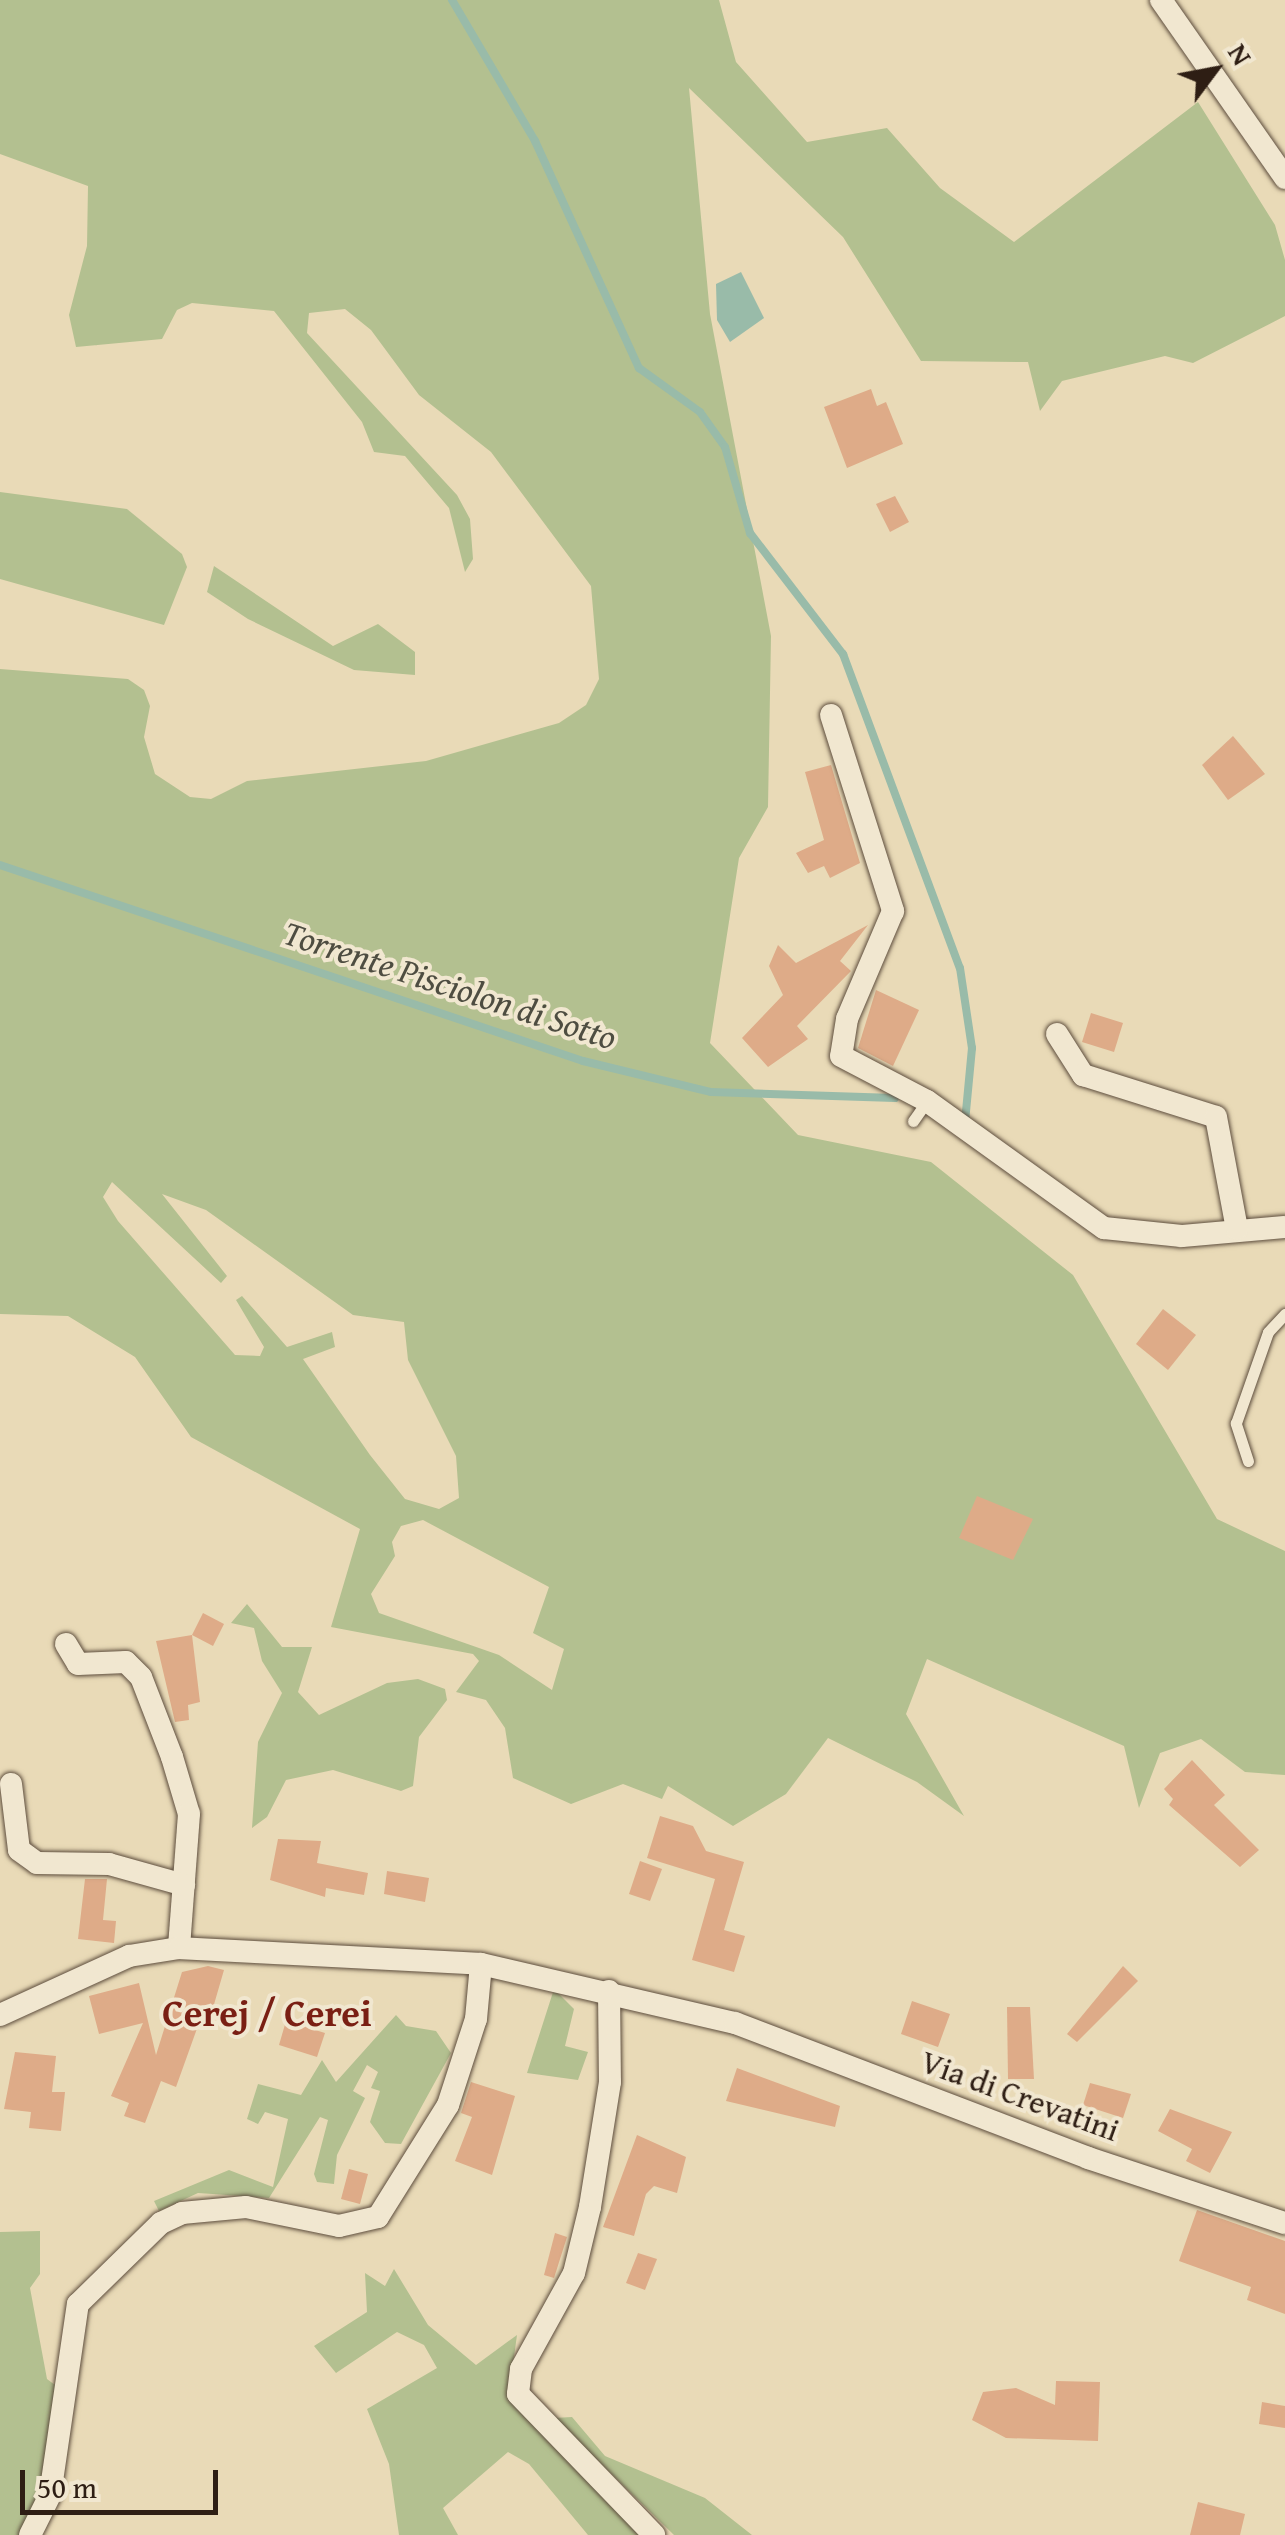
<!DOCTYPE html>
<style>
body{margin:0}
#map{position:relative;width:1285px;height:2535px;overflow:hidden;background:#e9dab7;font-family:"Gentium Book Plus",serif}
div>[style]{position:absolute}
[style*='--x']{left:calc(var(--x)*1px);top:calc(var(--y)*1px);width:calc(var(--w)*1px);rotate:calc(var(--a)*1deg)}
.green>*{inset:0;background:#b3c090}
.water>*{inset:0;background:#99bba9}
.stream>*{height:8px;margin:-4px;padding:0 4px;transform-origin:4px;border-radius:4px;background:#99bba9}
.building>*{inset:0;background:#deab88}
.roads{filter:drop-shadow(0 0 2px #5d4d3d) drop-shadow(0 0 2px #5d4d3d)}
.service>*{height:11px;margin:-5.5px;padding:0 5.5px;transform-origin:5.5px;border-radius:5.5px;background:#f1e7d0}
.minor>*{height:22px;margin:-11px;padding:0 11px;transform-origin:11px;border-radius:11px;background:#f1e7d0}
span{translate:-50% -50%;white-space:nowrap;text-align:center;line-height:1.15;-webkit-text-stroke:8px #f1e7d0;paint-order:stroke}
.street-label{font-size:32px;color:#2e1e14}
.water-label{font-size:35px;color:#4e4d41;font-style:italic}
.quarter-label{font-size:38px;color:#7a1f14;font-weight:700}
.north{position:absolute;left:1165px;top:20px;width:100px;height:100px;-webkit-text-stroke:8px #f1e7d0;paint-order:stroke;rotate:58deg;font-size:28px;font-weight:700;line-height:40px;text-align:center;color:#2e1e14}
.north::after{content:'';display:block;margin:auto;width:35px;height:45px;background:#2e1e14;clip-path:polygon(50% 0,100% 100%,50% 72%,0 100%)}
.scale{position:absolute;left:20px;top:2470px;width:198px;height:45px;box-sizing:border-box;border:5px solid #2e1e14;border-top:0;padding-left:12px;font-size:30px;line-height:35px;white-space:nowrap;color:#2e1e14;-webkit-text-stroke:8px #f1e7d0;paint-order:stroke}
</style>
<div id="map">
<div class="green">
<i style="clip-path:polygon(evenodd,0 0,719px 0,736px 62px,807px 142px,887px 128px,940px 188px,1014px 242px,1198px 102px,1275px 225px,1285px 260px,1285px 316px,1193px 363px,1165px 356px,1062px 381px,1040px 411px,1028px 362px,921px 361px,843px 237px,689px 88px,710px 314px,771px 636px,768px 807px,739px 858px,710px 1043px,798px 1135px,931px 1162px,1073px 1275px,1217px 1519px,1285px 1551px,1285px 1775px,1245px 1772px,1201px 1739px,1160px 1753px,1139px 1808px,1124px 1746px,927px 1659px,906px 1714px,964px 1816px,917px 1782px,828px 1738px,786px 1794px,733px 1826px,668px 1786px,662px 1799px,623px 1784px,571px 1804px,513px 1778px,505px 1728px,486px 1700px,456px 1692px,479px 1661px,473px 1654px,331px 1627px,360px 1529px,191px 1437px,135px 1357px,68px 1316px,0 1314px,0 669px,128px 679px,144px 690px,150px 706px,144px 737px,155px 774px,190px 797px,211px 799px,247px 781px,426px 761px,559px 723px,586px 705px,599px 679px,591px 586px,491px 452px,419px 395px,371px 330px,345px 309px,309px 313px,307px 333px,457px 495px,470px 519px,473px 559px,465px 572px,449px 508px,405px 456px,374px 452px,362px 422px,274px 311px,192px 303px,177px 310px,162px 339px,76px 347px,69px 315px,87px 246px,88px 186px,0 154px,0 0,112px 1182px,221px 1283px,227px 1276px,162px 1194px,206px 1210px,353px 1315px,404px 1322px,408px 1360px,456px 1456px,459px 1498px,439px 1509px,405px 1499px,370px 1455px,303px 1359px,335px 1347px,332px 1332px,287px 1347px,242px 1296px,236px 1300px,264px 1347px,260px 1356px,235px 1355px,118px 1221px,103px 1197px,112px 1182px,0 0,423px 1520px,549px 1587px,533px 1633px,564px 1649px,552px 1690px,499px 1655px,379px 1613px,371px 1594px,395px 1556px,392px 1542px,401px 1526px,423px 1520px)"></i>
<i style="clip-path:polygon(0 492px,127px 509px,182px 554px,187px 567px,164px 625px,0 579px)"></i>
<i style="clip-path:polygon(214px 566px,333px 646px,378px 624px,415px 652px,415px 675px,354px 670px,248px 619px,207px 592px)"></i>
<i style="clip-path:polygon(247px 1604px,282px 1647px,312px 1647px,298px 1692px,319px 1715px,387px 1683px,418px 1679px,445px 1689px,447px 1700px,419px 1737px,413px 1786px,401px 1791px,333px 1770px,286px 1780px,267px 1817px,252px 1828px,258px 1742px,282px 1693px,262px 1661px,254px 1628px,231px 1623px)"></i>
<i style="clip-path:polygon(554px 1989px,574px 2009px,565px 2046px,588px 2052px,578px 2080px,527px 2073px)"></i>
<i style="clip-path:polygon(396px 2015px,406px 2026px,436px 2031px,451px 2053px,401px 2144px,385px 2143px,370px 2122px,380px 2091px,371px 2088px,378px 2072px,367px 2065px,353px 2091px,365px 2098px,337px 2155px,334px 2184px,317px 2182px,314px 2174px,328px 2120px,320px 2117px,269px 2198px,198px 2193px,159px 2211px,154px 2201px,229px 2170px,273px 2187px,288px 2119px,265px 2112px,258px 2124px,247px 2119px,258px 2084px,301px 2095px,322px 2060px,336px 2082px)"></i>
<i style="clip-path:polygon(40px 2231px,40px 2274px,30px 2288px,47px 2379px,59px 2388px,45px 2493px,19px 2535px,0 2535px,0 2232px)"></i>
<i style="clip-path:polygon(394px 2269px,428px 2325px,476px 2365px,517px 2335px,510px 2386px,644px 2535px,588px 2535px,529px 2464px,508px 2452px,443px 2508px,458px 2535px,399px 2535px,389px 2464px,367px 2409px,437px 2368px,424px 2345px,397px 2332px,336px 2373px,314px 2346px,367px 2312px,365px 2273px,385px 2286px)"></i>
<i style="clip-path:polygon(572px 2417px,605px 2456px,705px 2498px,752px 2535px,674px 2535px,554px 2418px)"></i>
</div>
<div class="water">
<i style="clip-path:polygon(741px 272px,764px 318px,730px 342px,717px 320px,716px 284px)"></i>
</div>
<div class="stream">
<i style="--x:452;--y:0;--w:164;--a:59.5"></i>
<i style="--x:535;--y:141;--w:250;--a:65.4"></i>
<i style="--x:639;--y:368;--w:75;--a:35.8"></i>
<i style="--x:700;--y:412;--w:43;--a:54.5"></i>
<i style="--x:725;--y:447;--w:90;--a:73.8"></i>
<i style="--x:750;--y:533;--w:153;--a:52.5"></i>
<i style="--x:843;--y:654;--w:335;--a:69.6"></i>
<i style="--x:960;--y:968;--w:81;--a:81.5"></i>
<i style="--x:972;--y:1048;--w:74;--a:95.4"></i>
<i style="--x:0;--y:865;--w:615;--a:18.58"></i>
<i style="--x:583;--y:1061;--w:132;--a:13.6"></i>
<i style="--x:711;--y:1092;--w:184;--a:1.9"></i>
</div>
<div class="building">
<i style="clip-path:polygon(871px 389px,877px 406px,886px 402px,903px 444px,847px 468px,824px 407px)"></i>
<i style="clip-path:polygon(895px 496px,909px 522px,890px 532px,876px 504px)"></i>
<i style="clip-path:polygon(1233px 736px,1265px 774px,1228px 800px,1202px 765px)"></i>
<i style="clip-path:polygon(831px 765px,860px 863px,830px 878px,824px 866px,808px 873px,796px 853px,824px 840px,805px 772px)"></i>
<i style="clip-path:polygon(868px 925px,840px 961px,851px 971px,797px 1026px,808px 1039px,768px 1067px,742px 1038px,783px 995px,769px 966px,778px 945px,796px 963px)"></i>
<i style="clip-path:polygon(876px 990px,919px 1010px,893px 1066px,858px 1048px)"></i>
<i style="clip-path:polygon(1091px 1013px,1123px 1023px,1114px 1052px,1082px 1042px)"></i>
<i style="clip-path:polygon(1163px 1309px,1196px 1335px,1168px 1370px,1136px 1344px)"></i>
<i style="clip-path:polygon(977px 1496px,1033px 1519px,1013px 1560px,959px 1538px)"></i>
<i style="clip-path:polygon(203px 1613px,224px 1624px,213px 1646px,192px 1635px)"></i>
<i style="clip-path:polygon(192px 1635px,200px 1702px,188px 1705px,189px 1720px,175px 1722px,156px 1641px)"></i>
<i style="clip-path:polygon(1192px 1760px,1225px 1795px,1214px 1805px,1259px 1850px,1240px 1867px,1169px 1805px,1173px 1799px,1164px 1789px)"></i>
<i style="clip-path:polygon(660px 1816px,693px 1826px,706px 1851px,744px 1862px,724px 1930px,745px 1936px,734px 1972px,692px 1960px,715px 1879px,647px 1858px)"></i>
<i style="clip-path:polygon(278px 1839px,321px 1841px,317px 1863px,368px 1873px,364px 1895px,326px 1888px,325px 1897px,270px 1880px)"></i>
<i style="clip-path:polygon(640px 1861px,662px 1869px,650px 1901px,629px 1894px)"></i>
<i style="clip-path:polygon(387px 1871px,429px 1878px,425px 1902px,384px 1894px)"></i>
<i style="clip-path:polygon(85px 1879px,107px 1879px,103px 1920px,116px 1921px,114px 1943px,78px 1939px)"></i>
<i style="clip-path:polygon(208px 1966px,224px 1970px,208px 2025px,199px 2023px,176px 2087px,161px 2081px,145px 2123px,124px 2116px,129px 2103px,111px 2096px,143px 2023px,99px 2034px,89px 1996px,139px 1983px,156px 2055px,182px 1972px)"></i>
<i style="clip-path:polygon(1123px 1966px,1138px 1981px,1077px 2042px,1067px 2034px)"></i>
<i style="clip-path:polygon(912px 2001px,950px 2014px,938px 2047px,901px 2034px)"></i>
<i style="clip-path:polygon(1007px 2007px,1030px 2007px,1034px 2079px,1008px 2079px)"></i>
<i style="clip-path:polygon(286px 2021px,325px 2033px,317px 2057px,279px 2045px)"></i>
<i style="clip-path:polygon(15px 2052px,56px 2056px,52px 2092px,65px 2092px,61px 2131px,29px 2128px,31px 2112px,4px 2109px)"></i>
<i style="clip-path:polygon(737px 2068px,840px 2106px,835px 2127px,726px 2101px)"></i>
<i style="clip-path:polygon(471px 2082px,515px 2096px,492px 2175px,455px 2161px,472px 2117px,461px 2113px)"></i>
<i style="clip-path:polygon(1090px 2083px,1131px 2094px,1123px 2118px,1083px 2105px)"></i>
<i style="clip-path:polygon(1170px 2109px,1232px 2132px,1210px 2173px,1186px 2161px,1192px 2149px,1158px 2131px)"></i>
<i style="clip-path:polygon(637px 2135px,686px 2157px,677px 2193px,654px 2186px,646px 2194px,634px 2236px,603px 2227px)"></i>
<i style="clip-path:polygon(349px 2169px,368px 2174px,360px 2204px,341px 2199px)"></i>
<i style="clip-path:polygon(1197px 2210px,1285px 2241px,1285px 2314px,1247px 2300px,1251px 2287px,1179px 2261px)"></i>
<i style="clip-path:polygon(555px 2233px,567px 2237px,554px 2278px,544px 2275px)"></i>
<i style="clip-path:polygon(638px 2253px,657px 2259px,645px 2290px,626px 2283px)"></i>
<i style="clip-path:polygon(1056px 2381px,1100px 2382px,1098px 2441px,1006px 2438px,972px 2420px,983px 2392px,1016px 2388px,1055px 2405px)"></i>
<i style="clip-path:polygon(1262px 2402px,1285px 2406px,1285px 2428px,1259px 2424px)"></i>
<i style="clip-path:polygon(1198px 2502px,1245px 2514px,1240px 2535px,1190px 2535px)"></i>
</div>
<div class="roads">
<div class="service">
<i style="--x:913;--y:1121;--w:24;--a:-55"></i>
<i style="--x:1248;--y:1461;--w:40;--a:-108"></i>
<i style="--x:1236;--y:1423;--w:96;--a:-70.6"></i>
<i style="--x:1268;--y:1332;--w:25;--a:-47"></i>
</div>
<div class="minor">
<i style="--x:1161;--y:0;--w:217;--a:55.1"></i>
<i style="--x:831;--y:715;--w:206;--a:72.4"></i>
<i style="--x:893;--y:911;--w:117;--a:113.1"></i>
<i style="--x:847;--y:1019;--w:37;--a:99"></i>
<i style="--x:841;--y:1056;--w:97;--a:27.6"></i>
<i style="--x:927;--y:1101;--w:218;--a:35.7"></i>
<i style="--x:1104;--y:1228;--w:78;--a:5.9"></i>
<i style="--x:1182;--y:1236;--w:103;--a:-5"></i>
<i style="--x:1057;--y:1034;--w:49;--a:57.6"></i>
<i style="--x:1083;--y:1075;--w:139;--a:17.5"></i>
<i style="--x:1216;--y:1117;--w:114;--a:79.4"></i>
<i style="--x:66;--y:1644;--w:23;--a:59"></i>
<i style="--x:78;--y:1664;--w:48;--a:-2.4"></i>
<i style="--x:126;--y:1662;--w:21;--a:45"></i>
<i style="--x:141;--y:1677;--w:86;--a:68.8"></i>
<i style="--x:172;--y:1757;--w:59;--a:73.4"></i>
<i style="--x:189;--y:1814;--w:134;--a:94.3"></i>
<i style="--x:11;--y:1784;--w:66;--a:83.1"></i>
<i style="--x:19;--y:1850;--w:22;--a:36"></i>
<i style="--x:37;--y:1863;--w:72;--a:0.8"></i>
<i style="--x:109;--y:1864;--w:78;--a:15.6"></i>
<i style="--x:609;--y:1991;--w:91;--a:89.4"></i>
<i style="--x:610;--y:2082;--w:127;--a:99.1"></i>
<i style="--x:590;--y:2207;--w:68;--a:103.6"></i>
<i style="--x:574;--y:2273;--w:110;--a:118.9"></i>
<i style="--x:521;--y:2369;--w:25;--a:97"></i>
<i style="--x:518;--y:2394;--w:196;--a:46"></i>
<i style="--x:0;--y:2015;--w:142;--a:-24.6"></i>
<i style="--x:129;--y:1956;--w:51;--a:-9.1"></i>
<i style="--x:179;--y:1948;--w:302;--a:3"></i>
<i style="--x:481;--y:1964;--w:261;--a:13.1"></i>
<i style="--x:735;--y:2023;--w:378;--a:20.9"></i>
<i style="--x:1088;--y:2158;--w:207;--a:18.3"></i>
<i style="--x:30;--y:2535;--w:45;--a:-63.4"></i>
<i style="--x:50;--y:2495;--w:193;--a:-81.7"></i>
<i style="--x:78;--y:2304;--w:116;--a:-44.3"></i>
<i style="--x:161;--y:2223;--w:23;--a:-25"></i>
<i style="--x:182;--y:2213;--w:64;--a:-5.4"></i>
<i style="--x:246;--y:2207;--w:95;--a:11.5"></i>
<i style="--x:339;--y:2226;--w:40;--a:-13"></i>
<i style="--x:378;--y:2217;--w:132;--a:-58"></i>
<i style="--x:448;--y:2105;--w:90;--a:-72"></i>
<i style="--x:476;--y:2019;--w:55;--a:-84.8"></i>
</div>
</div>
<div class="street-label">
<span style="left:1020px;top:2096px;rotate:20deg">Via di Crevatini</span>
</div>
<div class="water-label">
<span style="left:450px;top:985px;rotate:18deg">Torrente Pisciolon di Sotto</span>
</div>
<div class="quarter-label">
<span style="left:267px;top:2013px">Cerej / Cerei</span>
</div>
<div class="north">N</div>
<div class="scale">50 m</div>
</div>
